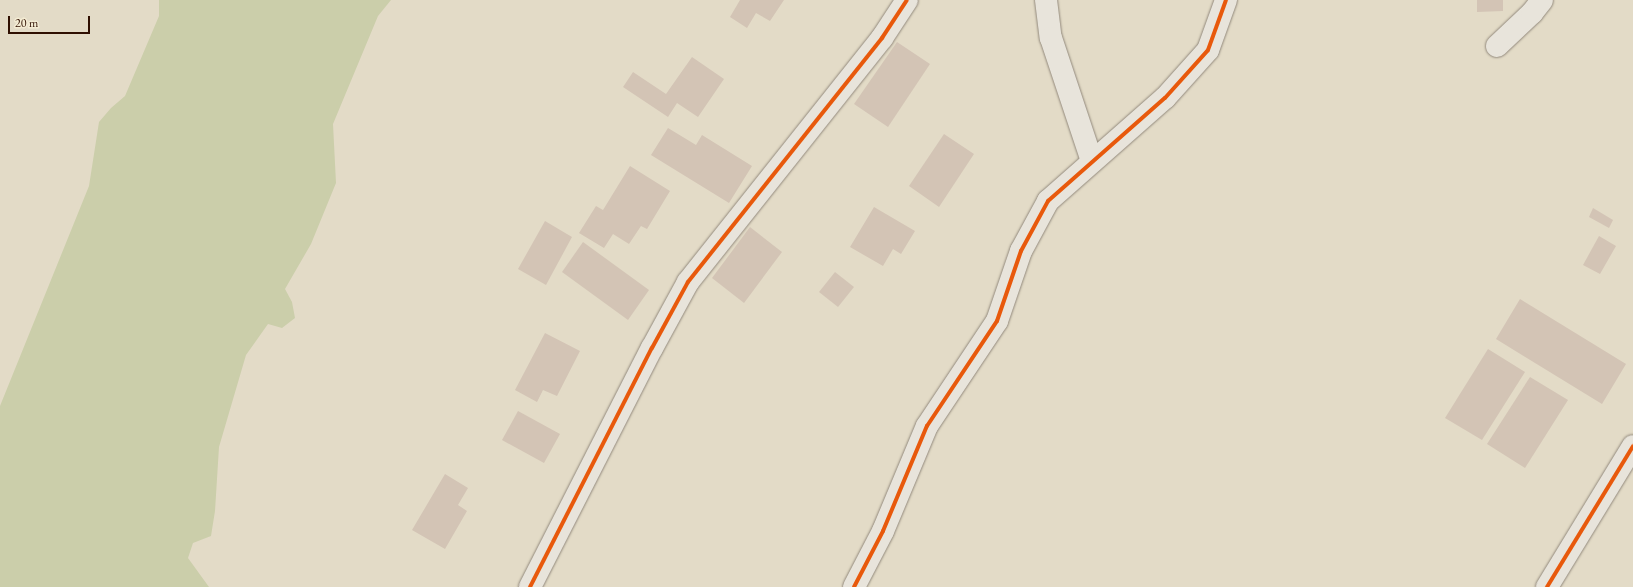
<!DOCTYPE html>
<style>
body{margin:0}
#map{position:relative;width:1633px;height:587px;overflow:hidden;background:#e3dbc7;font-family:"EB Garamond",serif}
div>[style]{position:absolute}
[style*='--x']{left:calc(var(--x)*1px);top:calc(var(--y)*1px);width:calc(var(--w)*1px);rotate:calc(var(--a)*1deg)}
.green>*{inset:0;background:#cbceaa}
.building>*{inset:0;background:#d3c4b5}
.roads{filter:drop-shadow(0 0 1px #92897c) drop-shadow(0 0 1px #92897c)}
.street>*{height:22px;margin:-11px;padding:0 11px;transform-origin:11px;border-radius:11px;background:#e8e4db}
.cycleway>*{height:4px;margin:-2px;padding:0 2px;transform-origin:2px;border-radius:2px;background:#e8590c}
span{translate:-50% -50%;white-space:nowrap;text-align:center;line-height:1.15;-webkit-text-stroke:3px #f4ecd3;paint-order:stroke}
.scale{position:absolute;left:8px;top:16px;width:82px;height:18px;box-sizing:border-box;border:2px solid #2f0f01;border-top:0;padding-left:5px;font-size:12px;line-height:14px;white-space:nowrap;color:#2f0f01;-webkit-text-stroke:3px #f4ecd3;paint-order:stroke}
</style>
<div id="map">
<div class="green">
<i style="clip-path:polygon(159px 0,391px 0,378px 16px,333px 124px,336px 183px,311px 244px,285px 289px,292px 302px,295px 318px,282px 328px,268px 324px,246px 355px,219px 447px,215px 511px,211px 536px,193px 543px,188px 558px,209px 587px,0 587px,0 406px,89px 186px,99px 122px,111px 108px,125px 96px,159px 16px)"></i>
</div>
<div class="building">
<i style="clip-path:polygon(740px 0,784px 0,770px 21px,756px 13px,747px 28px,730px 17px)"></i>
<i style="clip-path:polygon(1477px 0,1503px 0,1503px 11px,1477px 12px)"></i>
<i style="clip-path:polygon(897px 42px,930px 64px,888px 127px,854px 104px)"></i>
<i style="clip-path:polygon(692px 57px,724px 79px,698px 117px,677px 103px,668px 117px,623px 87px,633px 72px,666px 94px)"></i>
<i style="clip-path:polygon(668px 128px,696px 145px,702px 135px,752px 166px,729px 203px,651px 155px)"></i>
<i style="clip-path:polygon(944px 134px,974px 154px,939px 207px,909px 186px)"></i>
<i style="clip-path:polygon(630px 166px,670px 191px,647px 229px,641px 226px,629px 244px,613px 234px,604px 248px,579px 233px,596px 206px,603px 210px)"></i>
<i style="clip-path:polygon(874px 207px,915px 231px,901px 254px,893px 249px,883px 266px,850px 247px)"></i>
<i style="clip-path:polygon(1593px 208px,1613px 220px,1609px 228px,1589px 217px)"></i>
<i style="clip-path:polygon(545px 221px,572px 237px,546px 285px,518px 269px)"></i>
<i style="clip-path:polygon(750px 227px,782px 252px,744px 303px,712px 278px)"></i>
<i style="clip-path:polygon(1599px 236px,1616px 246px,1600px 274px,1583px 265px)"></i>
<i style="clip-path:polygon(583px 242px,649px 290px,628px 320px,562px 272px)"></i>
<i style="clip-path:polygon(835px 272px,854px 287px,838px 307px,819px 292px)"></i>
<i style="clip-path:polygon(1520px 299px,1626px 364px,1602px 404px,1496px 339px)"></i>
<i style="clip-path:polygon(545px 333px,580px 351px,557px 396px,543px 390px,537px 402px,515px 390px)"></i>
<i style="clip-path:polygon(1488px 349px,1525px 372px,1482px 440px,1445px 418px)"></i>
<i style="clip-path:polygon(1530px 377px,1568px 400px,1525px 468px,1487px 444px)"></i>
<i style="clip-path:polygon(518px 411px,560px 434px,544px 463px,502px 440px)"></i>
<i style="clip-path:polygon(445px 474px,468px 488px,458px 505px,467px 511px,445px 549px,412px 530px)"></i>
</div>
<div class="roads">
<div class="street">
<i style="--x:1046;--y:0;--w:38;--a:83"></i>
<i style="--x:1051;--y:38;--w:130;--a:71.6"></i>
<i style="--x:1497;--y:46;--w:48;--a:-43.3"></i>
<i style="--x:1532;--y:13;--w:16;--a:-52"></i>
<i style="--x:530;--y:587;--w:268;--a:-63"></i>
<i style="--x:652;--y:348;--w:75;--a:-61.4"></i>
<i style="--x:688;--y:282;--w:312;--a:-51.5"></i>
<i style="--x:882;--y:38;--w:45;--a:-56.7"></i>
<i style="--x:854;--y:587;--w:63;--a:-62.6"></i>
<i style="--x:883;--y:531;--w:114;--a:-67.3"></i>
<i style="--x:927;--y:426;--w:126;--a:-56.3"></i>
<i style="--x:997;--y:321;--w:74;--a:-71.1"></i>
<i style="--x:1021;--y:251;--w:57;--a:-61.6"></i>
<i style="--x:1048;--y:201;--w:156;--a:-41.4"></i>
<i style="--x:1165;--y:98;--w:64;--a:-48.1"></i>
<i style="--x:1208;--y:50;--w:53;--a:-70.2"></i>
<i style="--x:1547;--y:587;--w:165;--a:-58.6"></i>
</div>
</div>
<div class="cycleway">
<i style="--x:530;--y:587;--w:268;--a:-63"></i>
<i style="--x:652;--y:348;--w:75;--a:-61.4"></i>
<i style="--x:688;--y:282;--w:312;--a:-51.5"></i>
<i style="--x:882;--y:38;--w:45;--a:-56.7"></i>
<i style="--x:854;--y:587;--w:63;--a:-62.6"></i>
<i style="--x:883;--y:531;--w:114;--a:-67.3"></i>
<i style="--x:927;--y:426;--w:126;--a:-56.3"></i>
<i style="--x:997;--y:321;--w:74;--a:-71.1"></i>
<i style="--x:1021;--y:251;--w:57;--a:-61.6"></i>
<i style="--x:1048;--y:201;--w:156;--a:-41.4"></i>
<i style="--x:1165;--y:98;--w:64;--a:-48.1"></i>
<i style="--x:1208;--y:50;--w:53;--a:-70.2"></i>
<i style="--x:1547;--y:587;--w:165;--a:-58.6"></i>
</div>
<div class="scale">20 m</div>
</div>
